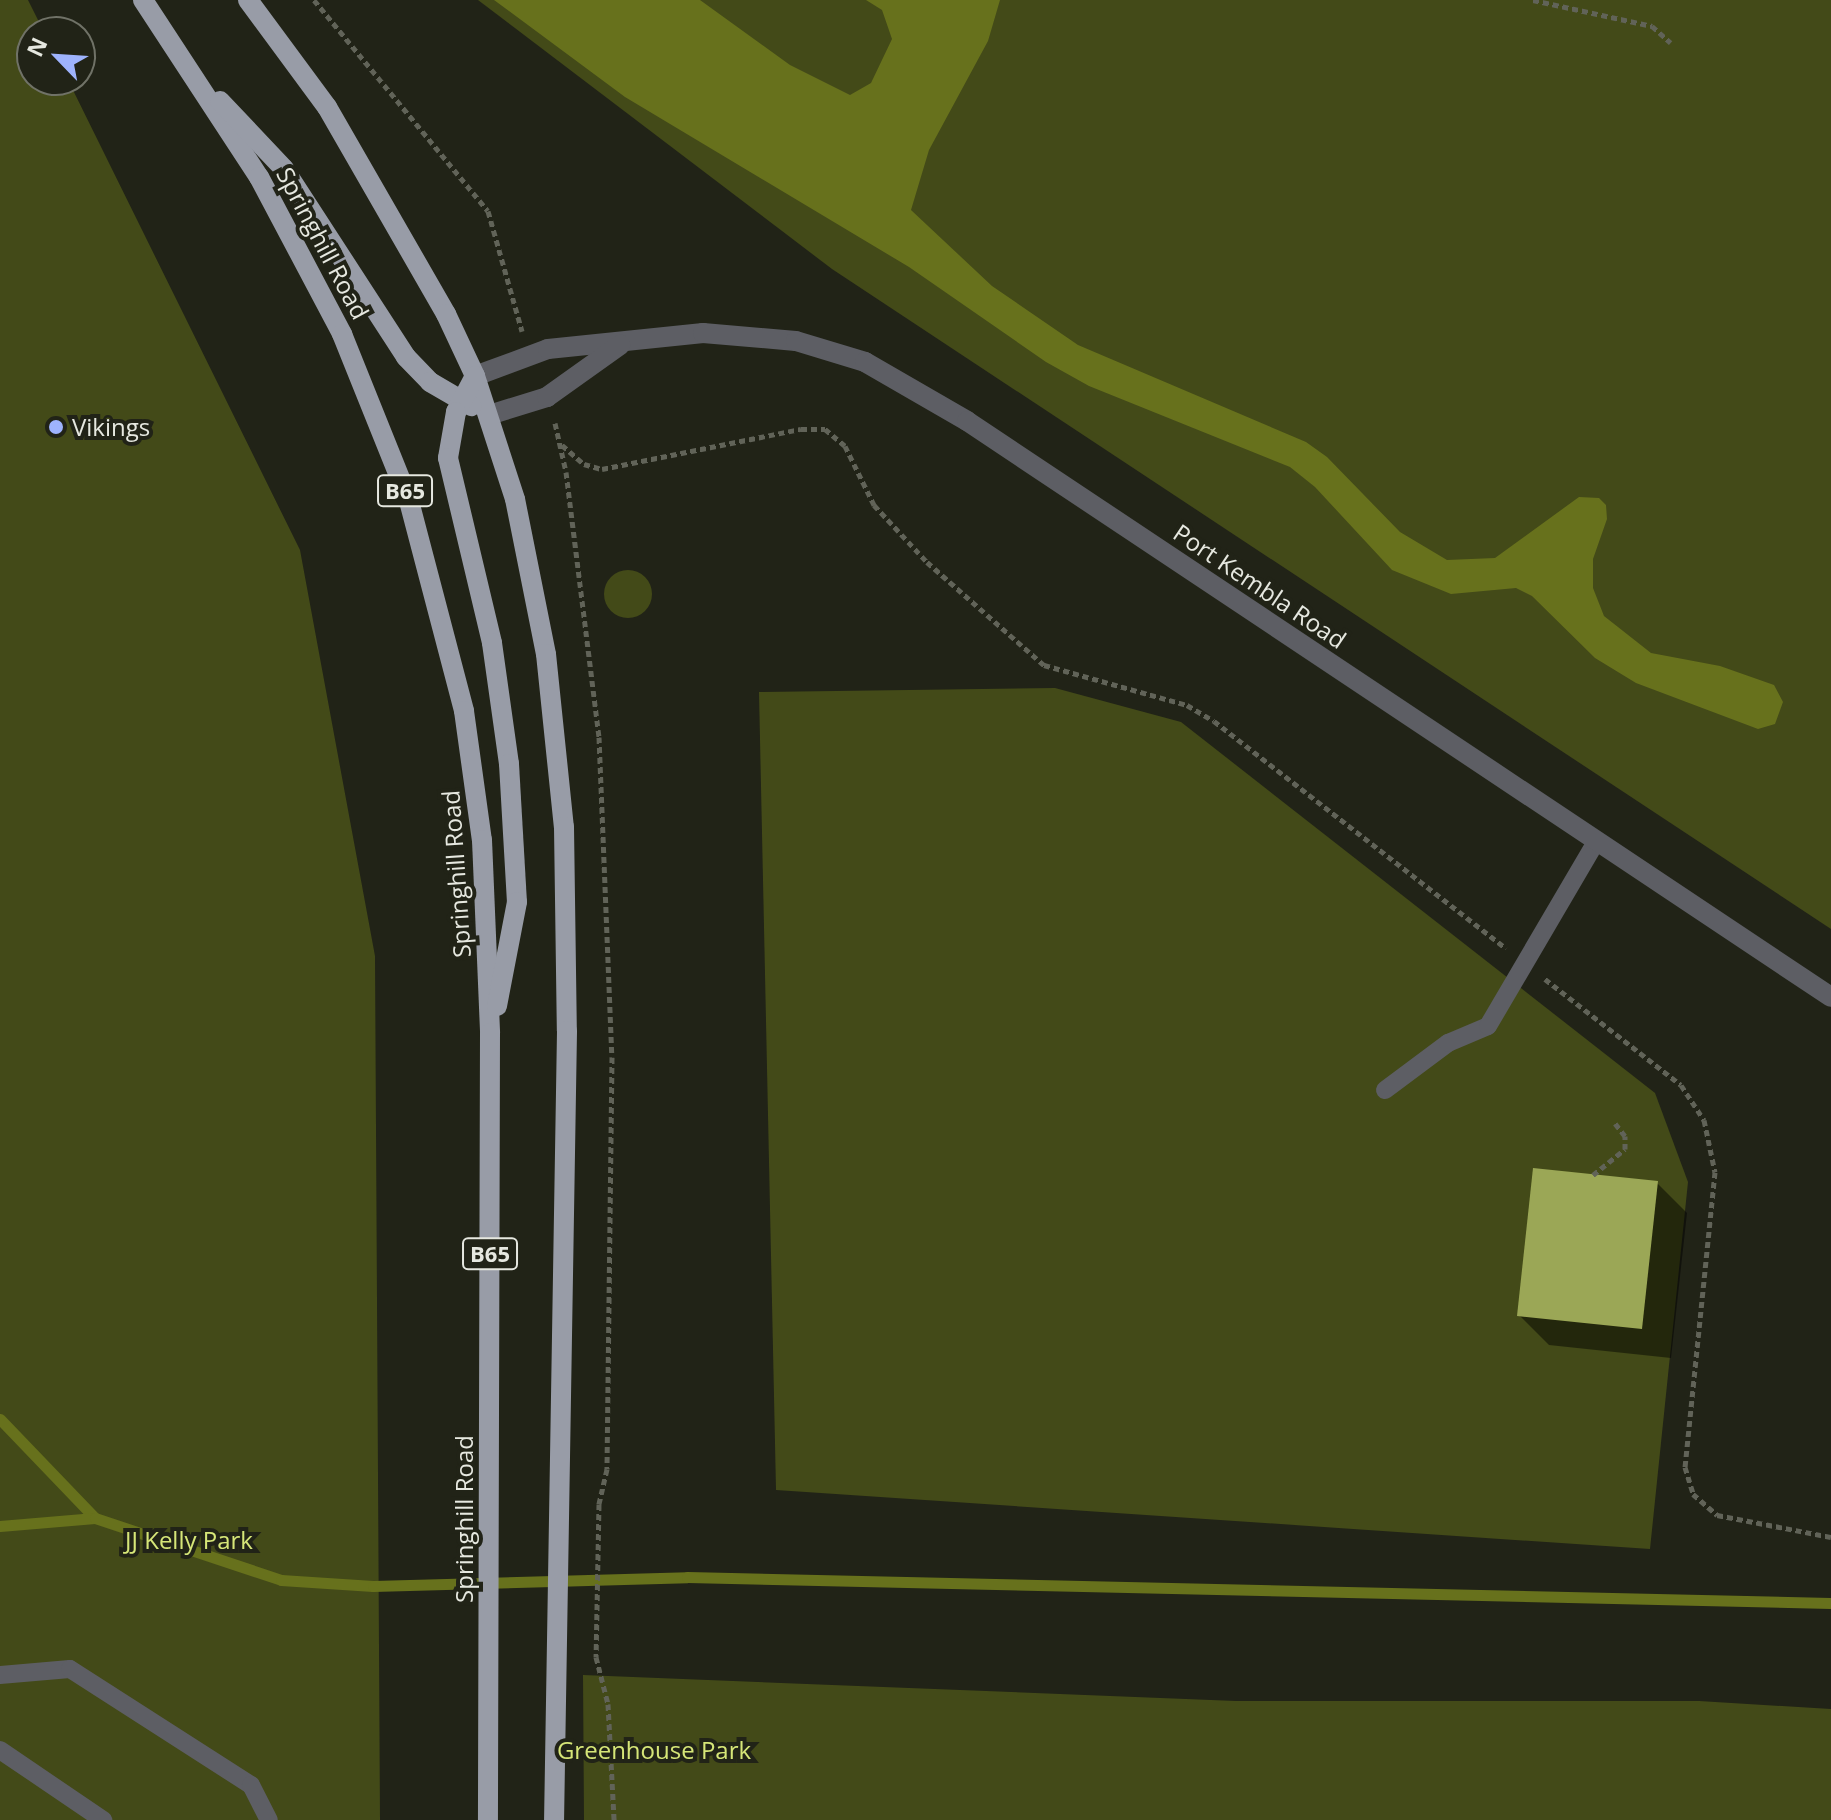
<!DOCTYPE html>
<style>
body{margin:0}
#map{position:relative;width:1831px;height:1820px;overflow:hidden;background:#212317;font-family:"Open Sans",sans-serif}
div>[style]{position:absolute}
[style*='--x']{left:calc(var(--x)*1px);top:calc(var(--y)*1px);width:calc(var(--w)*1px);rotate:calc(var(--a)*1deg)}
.green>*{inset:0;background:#434a18}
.round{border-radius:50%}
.water>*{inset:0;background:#67711c}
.shadow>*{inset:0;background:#0007}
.stream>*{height:11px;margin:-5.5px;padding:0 5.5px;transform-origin:5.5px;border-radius:5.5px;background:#67711c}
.building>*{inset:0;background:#9ba756}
.path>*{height:5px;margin-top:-2.5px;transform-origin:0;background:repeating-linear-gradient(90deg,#616358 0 6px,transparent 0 10px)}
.service>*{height:18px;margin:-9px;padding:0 9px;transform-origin:9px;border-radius:9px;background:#5d5e64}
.minor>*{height:20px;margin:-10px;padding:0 10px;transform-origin:10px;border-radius:10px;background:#5d5e64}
.primary>*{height:20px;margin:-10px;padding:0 10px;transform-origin:10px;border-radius:10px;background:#989ca7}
.dots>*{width:22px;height:22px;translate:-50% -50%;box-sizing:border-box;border:4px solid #212317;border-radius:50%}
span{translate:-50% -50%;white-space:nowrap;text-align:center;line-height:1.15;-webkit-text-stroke:8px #212317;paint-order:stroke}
.shield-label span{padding:2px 6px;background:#212317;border:2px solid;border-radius:6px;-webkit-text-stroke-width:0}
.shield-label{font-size:22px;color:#e6e8e0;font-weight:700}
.street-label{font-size:24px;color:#e6e8e0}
.poi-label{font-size:24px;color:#e6e8e0}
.left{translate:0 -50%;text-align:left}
.park-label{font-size:24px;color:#d6e678}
.north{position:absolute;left:16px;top:16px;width:80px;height:80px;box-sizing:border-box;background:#212317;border:2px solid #707267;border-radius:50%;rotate:295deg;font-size:22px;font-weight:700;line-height:32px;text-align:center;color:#e6e8e0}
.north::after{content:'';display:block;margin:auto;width:28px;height:36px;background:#9eb3fd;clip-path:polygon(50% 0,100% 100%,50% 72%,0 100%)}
</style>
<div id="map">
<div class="green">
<i style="clip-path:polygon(0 0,28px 0,44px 32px,32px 32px,32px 80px,68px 80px,300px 550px,375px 956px,380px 1820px,0 1820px)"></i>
<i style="clip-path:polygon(478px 0,1831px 0,1831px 929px,832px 269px)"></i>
<i class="round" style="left:604px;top:570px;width:48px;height:48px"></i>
<i style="clip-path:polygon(1055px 688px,1181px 722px,1655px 1093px,1688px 1182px,1650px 1549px,776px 1490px,759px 692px)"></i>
<i style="clip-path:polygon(583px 1675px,1236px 1701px,1699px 1701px,1831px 1709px,1831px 1820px,584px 1820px)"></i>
</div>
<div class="water">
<i style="clip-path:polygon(494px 0,700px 0,790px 65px,850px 95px,871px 83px,892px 39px,882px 10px,866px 0,1000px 0,988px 41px,929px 150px,911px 210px,992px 286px,1078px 345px,1306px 442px,1327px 457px,1400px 532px,1447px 560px,1495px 558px,1579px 497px,1599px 498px,1606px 505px,1607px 519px,1593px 559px,1593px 588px,1604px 616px,1651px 653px,1720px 666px,1774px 685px,1783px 702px,1775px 724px,1758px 729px,1636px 683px,1595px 658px,1532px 596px,1516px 588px,1451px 594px,1392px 570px,1315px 487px,1290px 467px,1089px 386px,1046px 362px,909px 267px,625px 97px)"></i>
</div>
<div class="shadow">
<i style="clip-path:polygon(1657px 1183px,1687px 1213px,1671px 1358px,1549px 1345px,1519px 1315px)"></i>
</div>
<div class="stream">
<i style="--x:0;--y:1419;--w:137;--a:46.2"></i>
<i style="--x:0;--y:1526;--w:95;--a:-4.8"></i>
<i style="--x:95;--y:1518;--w:196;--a:18.4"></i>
<i style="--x:281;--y:1580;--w:92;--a:3.7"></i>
<i style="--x:373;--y:1586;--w:314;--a:-1.6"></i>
<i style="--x:687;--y:1577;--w:1144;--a:1.3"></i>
</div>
<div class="building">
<i style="clip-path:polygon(1533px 1168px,1658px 1181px,1642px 1329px,1517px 1316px)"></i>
</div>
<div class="path">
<i style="--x:314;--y:0;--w:273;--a:50.5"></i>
<i style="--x:488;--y:211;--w:125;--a:74.2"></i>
<i style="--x:1533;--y:0;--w:122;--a:12.3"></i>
<i style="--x:1652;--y:26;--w:25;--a:42"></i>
<i style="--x:555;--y:423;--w:50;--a:77.3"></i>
<i style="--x:566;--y:472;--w:267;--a:82.9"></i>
<i style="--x:599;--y:737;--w:320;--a:87.7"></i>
<i style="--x:612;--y:1057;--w:412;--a:90.7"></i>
<i style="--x:607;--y:1469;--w:36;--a:103"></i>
<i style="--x:599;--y:1504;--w:153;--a:91.1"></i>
<i style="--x:596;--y:1657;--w:49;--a:75.7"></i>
<i style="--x:608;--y:1704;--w:116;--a:87"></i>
<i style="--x:562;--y:445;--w:29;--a:41"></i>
<i style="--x:584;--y:464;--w:19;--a:16"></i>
<i style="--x:602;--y:469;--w:203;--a:-11.4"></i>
<i style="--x:801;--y:429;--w:24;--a:0"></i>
<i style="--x:825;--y:429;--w:26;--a:40"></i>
<i style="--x:845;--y:446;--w:66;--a:63.8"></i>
<i style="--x:874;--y:505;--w:78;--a:47.1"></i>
<i style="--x:927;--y:562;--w:156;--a:41.4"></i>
<i style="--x:1044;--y:665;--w:148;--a:15.6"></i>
<i style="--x:1187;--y:705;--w:31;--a:31"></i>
<i style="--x:1214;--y:721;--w:370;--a:37.9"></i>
<i style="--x:1545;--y:979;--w:172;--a:37.9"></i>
<i style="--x:1681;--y:1085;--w:42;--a:56.7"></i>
<i style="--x:1704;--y:1120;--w:53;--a:78.1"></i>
<i style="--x:1715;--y:1172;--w:297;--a:95.8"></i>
<i style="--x:1685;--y:1467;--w:28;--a:73"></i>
<i style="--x:1693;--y:1494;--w:32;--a:41"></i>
<i style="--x:1717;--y:1515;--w:116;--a:10.9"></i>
<i style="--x:1593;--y:1175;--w:41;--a:-39.1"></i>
<i style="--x:1625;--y:1149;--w:13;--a:-90"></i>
<i style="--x:1625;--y:1136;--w:16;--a:-128"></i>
</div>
<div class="service">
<i style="--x:1385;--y:1090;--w:79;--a:-36.7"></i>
<i style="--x:1448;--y:1043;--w:43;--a:-23"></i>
<i style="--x:1488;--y:1026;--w:213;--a:-59.6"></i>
<i style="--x:0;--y:1675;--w:70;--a:-4.9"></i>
<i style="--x:70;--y:1669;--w:215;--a:32.7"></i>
<i style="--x:251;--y:1785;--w:39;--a:63"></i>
<i style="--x:0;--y:1750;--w:125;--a:34.2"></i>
</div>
<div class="minor">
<i style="--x:475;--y:376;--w:78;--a:-20.3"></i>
<i style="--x:548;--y:349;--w:156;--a:-5.9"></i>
<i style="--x:703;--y:333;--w:93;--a:4.9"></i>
<i style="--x:796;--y:341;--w:72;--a:16.9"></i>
<i style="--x:865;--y:362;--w:118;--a:30"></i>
<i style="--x:967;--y:421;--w:1038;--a:33.69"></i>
<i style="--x:489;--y:415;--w:61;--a:-17.2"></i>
<i style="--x:547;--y:397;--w:90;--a:-35.5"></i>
</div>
<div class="primary">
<i style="--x:143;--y:0;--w:212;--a:56.8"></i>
<i style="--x:259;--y:177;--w:178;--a:62.1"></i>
<i style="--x:342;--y:334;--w:180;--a:68.1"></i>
<i style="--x:409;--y:501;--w:217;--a:75.3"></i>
<i style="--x:464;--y:711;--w:130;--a:82.1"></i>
<i style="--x:482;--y:840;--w:193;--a:87.6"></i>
<i style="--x:490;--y:1033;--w:787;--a:90.15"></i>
<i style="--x:248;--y:0;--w:133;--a:53.6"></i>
<i style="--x:327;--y:107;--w:239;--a:60.1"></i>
<i style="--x:446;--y:314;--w:68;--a:64.9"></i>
<i style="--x:475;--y:376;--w:129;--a:72"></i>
<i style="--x:515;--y:499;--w:158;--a:78.7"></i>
<i style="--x:546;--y:654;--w:174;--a:84.1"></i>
<i style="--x:564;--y:827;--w:204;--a:89.2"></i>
<i style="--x:567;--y:1031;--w:789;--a:90.94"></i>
<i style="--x:220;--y:101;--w:93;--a:46.7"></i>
<i style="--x:284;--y:169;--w:224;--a:57"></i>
<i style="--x:406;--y:357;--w:35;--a:46"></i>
<i style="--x:430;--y:382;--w:48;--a:30.3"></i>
<i style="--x:475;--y:376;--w:41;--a:117.8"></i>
<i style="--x:456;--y:412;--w:47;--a:99.9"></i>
<i style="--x:448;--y:458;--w:190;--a:76.6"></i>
<i style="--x:492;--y:643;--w:122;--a:82"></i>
<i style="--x:509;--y:764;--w:138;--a:86.7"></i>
<i style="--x:517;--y:902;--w:106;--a:100.9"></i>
</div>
<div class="dots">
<i style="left:56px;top:427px;background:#9eb3fd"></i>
</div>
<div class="shield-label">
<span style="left:405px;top:491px">B65</span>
<span style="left:490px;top:1254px">B65</span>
</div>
<div class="street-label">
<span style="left:323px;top:243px;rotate:62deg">Springhill Road</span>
<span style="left:1260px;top:586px;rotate:34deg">Port Kembla Road</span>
<span style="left:456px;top:874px;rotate:-94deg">Springhill Road</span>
<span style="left:464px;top:1519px;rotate:-90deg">Springhill Road</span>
</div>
<div class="poi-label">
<span class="left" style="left:72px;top:427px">Vikings</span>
</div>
<div class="park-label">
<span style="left:189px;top:1540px">JJ Kelly Park</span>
<span style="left:654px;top:1750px">Greenhouse Park</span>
</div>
<div class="north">N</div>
</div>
